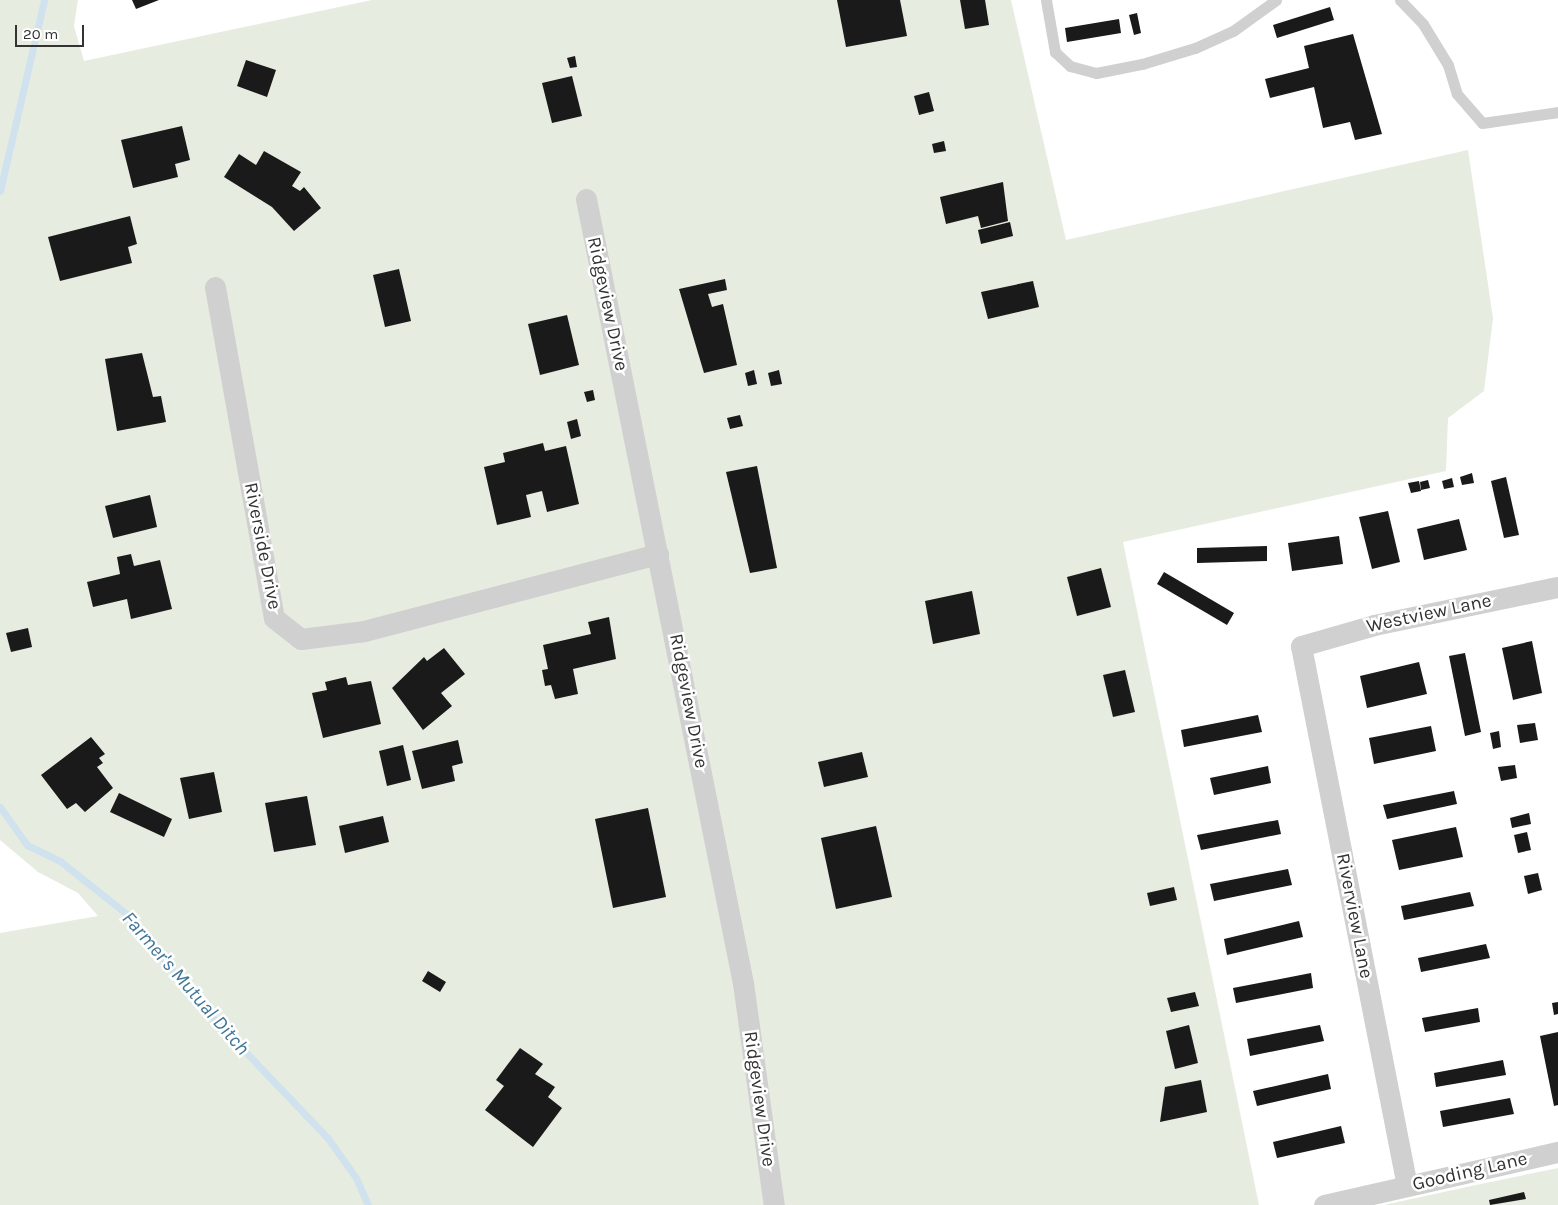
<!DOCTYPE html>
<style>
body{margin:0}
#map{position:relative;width:1558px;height:1205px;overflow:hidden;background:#fff;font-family:Karla,sans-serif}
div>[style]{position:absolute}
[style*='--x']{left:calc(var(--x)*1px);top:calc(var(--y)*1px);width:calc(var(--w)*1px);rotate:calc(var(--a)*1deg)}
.green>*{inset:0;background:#e6ecdf}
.stream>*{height:7px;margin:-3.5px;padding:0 3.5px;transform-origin:3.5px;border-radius:3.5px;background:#cfe2ee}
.building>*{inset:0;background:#1a1a1a}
.lane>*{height:11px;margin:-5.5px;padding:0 5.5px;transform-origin:5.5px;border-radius:5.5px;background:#d0d0d0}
.street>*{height:21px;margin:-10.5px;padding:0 10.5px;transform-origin:10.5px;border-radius:10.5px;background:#d0d0d0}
span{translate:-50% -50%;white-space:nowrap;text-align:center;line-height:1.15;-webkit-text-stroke:5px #fff;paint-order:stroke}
.street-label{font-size:19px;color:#333}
.water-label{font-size:20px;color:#3f7597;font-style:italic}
.scale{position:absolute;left:15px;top:25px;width:69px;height:22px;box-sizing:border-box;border:2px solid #333;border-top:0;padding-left:6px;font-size:15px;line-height:18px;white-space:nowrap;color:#333;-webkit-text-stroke:4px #fff;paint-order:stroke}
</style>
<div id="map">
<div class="green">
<i style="clip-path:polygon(0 0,78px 0,74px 26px,84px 61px,372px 0,1011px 0,1066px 240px,1468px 150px,1493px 318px,1484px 391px,1448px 418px,1446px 471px,1123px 542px,1259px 1205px,0 1205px,0 933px,98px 916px,78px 893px,38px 872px,0 840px)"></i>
<i style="clip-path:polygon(1558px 1168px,1558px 1205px,1384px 1205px,1476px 1185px)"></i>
</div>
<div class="stream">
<i style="--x:0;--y:191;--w:196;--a:-77"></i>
<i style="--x:0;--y:807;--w:47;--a:54.6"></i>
<i style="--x:27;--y:845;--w:37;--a:26"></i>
<i style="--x:60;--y:861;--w:92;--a:38.4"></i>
<i style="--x:132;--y:918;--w:100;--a:52.3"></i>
<i style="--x:193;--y:997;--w:194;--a:46.3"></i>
<i style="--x:327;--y:1137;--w:50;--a:54.7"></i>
<i style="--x:356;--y:1178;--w:30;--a:66"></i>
</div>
<div class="building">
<i style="clip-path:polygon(132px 0,159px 0,136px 9px)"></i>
<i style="clip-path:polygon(837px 0,900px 0,907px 36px,846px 47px)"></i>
<i style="clip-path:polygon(960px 0,985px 0,989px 25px,965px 29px)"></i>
<i style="clip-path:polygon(1330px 7px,1334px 20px,1277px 38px,1273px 25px)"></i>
<i style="clip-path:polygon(1137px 13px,1141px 33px,1134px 35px,1129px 15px)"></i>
<i style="clip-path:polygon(1119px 19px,1121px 33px,1067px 42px,1065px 28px)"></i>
<i style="clip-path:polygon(1353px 34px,1382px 134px,1355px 140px,1350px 122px,1323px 128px,1314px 87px,1270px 98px,1265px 79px,1309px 68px,1304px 46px)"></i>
<i style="clip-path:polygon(575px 56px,577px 67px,570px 68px,567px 58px)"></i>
<i style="clip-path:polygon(246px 60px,276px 70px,267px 97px,237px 86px)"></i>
<i style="clip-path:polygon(572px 76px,582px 116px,552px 123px,542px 83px)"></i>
<i style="clip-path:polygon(929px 92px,934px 111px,919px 115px,914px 96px)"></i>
<i style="clip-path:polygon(182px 126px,190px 160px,175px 164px,178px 177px,133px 188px,121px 140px)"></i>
<i style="clip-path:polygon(944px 141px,946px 151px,934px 153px,932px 144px)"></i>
<i style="clip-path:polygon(264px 151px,301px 172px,292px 186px,300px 191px,304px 187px,321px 208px,294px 231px,272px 207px,224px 177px,239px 154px,256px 165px)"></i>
<i style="clip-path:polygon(1003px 182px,1008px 221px,981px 228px,978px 216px,946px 224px,940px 197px)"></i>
<i style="clip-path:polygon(130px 216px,137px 244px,128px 247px,132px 263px,60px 281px,48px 237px)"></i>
<i style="clip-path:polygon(1010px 222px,1013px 236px,981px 244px,978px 230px)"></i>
<i style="clip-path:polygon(399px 269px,411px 321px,385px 327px,373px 275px)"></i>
<i style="clip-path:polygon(725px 279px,727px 290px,708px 294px,712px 307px,723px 304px,737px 365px,704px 373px,679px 289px)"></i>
<i style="clip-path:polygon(1033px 281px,1039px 307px,988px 319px,981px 292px)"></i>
<i style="clip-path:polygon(567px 315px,579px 365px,540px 375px,528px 324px)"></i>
<i style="clip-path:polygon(142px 353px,153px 397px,161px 396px,166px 422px,117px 431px,105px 359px)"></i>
<i style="clip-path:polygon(754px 370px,757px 384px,748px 386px,745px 373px)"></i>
<i style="clip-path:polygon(779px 370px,782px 384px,771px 386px,768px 373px)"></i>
<i style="clip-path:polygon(593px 390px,595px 400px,587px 402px,584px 392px)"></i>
<i style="clip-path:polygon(740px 415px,743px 426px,730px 429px,727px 418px)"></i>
<i style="clip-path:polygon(577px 419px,581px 436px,571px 439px,567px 422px)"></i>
<i style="clip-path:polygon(543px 443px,545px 451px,566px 446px,579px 504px,547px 512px,542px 491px,526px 495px,531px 517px,497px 525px,484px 467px,505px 462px,503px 453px)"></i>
<i style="clip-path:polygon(757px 466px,777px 568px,750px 573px,726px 472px)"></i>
<i style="clip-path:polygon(1472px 473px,1474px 483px,1462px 485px,1460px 477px)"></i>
<i style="clip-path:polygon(1506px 477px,1519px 535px,1504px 538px,1491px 481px)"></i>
<i style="clip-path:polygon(1452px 478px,1454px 487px,1444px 489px,1442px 481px)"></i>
<i style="clip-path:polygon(1428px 480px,1430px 488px,1421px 490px,1420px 482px)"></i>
<i style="clip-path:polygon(1419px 481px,1421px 491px,1411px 493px,1408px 483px)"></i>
<i style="clip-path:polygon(150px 495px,157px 527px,113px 538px,105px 506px)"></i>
<i style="clip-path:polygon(1388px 511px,1400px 562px,1372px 569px,1359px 517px)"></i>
<i style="clip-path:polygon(1459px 519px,1467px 550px,1424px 560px,1417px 529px)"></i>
<i style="clip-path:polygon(1339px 536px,1343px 564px,1292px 571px,1288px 543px)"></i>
<i style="clip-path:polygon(1267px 546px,1267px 561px,1197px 563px,1197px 548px)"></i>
<i style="clip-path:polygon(131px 554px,134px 566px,160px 560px,172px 609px,131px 619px,127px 599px,93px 607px,87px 582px,120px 574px,117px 557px)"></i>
<i style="clip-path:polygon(1101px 568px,1111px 607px,1077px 616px,1067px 577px)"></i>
<i style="clip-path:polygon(1164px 572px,1234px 613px,1227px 625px,1157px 584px)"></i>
<i style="clip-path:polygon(972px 591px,980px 634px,933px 644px,925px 601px)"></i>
<i style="clip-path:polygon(609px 617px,616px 659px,573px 669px,578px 694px,555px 699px,551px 685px,545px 686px,542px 670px,548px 669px,543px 645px,591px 634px,588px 622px)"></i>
<i style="clip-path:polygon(28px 628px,32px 647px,11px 652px,6px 633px)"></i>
<i style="clip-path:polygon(1532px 641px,1542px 693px,1513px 700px,1502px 648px)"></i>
<i style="clip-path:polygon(444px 648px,465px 674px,441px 693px,452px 706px,423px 730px,392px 688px,424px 657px,427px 661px)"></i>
<i style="clip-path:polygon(1465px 653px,1481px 732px,1465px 736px,1449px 656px)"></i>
<i style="clip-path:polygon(1419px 662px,1427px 694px,1367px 708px,1360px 676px)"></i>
<i style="clip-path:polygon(1125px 670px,1135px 712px,1113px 717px,1103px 675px)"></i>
<i style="clip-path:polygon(346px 677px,348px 685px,371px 681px,381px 724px,323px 738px,312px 693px,327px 690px,325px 682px)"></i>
<i style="clip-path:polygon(1258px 715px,1262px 732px,1184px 747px,1181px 730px)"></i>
<i style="clip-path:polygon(1535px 723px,1538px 740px,1520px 743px,1517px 725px)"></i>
<i style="clip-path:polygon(1431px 726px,1436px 751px,1374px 764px,1369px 738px)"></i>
<i style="clip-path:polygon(1499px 731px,1501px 747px,1493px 749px,1490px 733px)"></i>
<i style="clip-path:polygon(91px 737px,105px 754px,99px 758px,103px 763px,97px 767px,113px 788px,85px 812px,76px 803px,67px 809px,41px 775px)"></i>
<i style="clip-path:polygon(458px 740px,463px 763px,452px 766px,455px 781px,422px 789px,412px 751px)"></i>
<i style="clip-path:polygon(403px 745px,411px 780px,387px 786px,379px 751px)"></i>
<i style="clip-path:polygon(862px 752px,868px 777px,824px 787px,818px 762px)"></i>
<i style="clip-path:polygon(1515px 765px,1517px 778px,1501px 781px,1498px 767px)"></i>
<i style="clip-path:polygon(1268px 766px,1271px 783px,1214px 795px,1210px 778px)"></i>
<i style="clip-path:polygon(214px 772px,222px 812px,189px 819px,180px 778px)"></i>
<i style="clip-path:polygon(1454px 791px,1457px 804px,1387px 819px,1383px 805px)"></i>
<i style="clip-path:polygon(119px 793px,172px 819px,164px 837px,110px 812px)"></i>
<i style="clip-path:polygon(307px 796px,316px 845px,274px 852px,265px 803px)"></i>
<i style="clip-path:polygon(648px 808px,666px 897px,613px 908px,595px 819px)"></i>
<i style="clip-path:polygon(1529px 813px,1531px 824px,1512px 828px,1510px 818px)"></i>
<i style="clip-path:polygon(383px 816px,389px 842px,345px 853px,339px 826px)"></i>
<i style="clip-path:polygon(1278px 820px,1281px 834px,1201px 850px,1197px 835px)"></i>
<i style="clip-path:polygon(876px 826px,892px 897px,836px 909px,821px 838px)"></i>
<i style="clip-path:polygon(1456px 827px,1463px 857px,1399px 870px,1392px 840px)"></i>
<i style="clip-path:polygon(1527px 832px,1531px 850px,1518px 853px,1514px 835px)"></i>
<i style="clip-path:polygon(1288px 869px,1292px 885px,1214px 901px,1210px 884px)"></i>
<i style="clip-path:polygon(1538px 873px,1542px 890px,1528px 894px,1524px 876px)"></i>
<i style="clip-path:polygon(1174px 887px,1177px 900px,1150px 906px,1147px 893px)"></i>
<i style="clip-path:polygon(1470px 892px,1474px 906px,1404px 920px,1401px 906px)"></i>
<i style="clip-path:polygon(1299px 921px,1303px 937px,1227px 955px,1224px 939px)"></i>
<i style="clip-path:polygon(1486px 944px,1490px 958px,1421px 972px,1418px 958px)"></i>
<i style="clip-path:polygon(428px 971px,446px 982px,440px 992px,422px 981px)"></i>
<i style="clip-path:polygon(1311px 973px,1313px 988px,1236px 1003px,1233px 988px)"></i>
<i style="clip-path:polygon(1195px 992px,1199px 1006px,1171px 1012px,1167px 998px)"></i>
<i style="clip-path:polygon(1558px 1002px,1558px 1014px,1554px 1015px,1552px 1003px)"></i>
<i style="clip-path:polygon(1478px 1008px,1480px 1022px,1425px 1032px,1422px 1018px)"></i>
<i style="clip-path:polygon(1189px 1025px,1198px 1063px,1175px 1069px,1166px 1031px)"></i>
<i style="clip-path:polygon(1320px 1025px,1324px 1041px,1250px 1056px,1247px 1039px)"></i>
<i style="clip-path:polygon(1558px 1032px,1558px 1105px,1554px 1106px,1540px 1036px)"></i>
<i style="clip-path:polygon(520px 1048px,543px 1064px,535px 1074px,555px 1087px,548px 1097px,562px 1108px,533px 1147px,485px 1110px,504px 1086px,496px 1080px)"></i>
<i style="clip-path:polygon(1503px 1060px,1506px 1075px,1436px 1087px,1434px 1073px)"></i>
<i style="clip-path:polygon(1328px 1074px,1331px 1089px,1257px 1106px,1253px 1091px)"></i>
<i style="clip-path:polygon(1201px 1080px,1207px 1112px,1160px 1122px,1165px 1087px)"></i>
<i style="clip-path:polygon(1510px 1098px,1514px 1114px,1443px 1127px,1440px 1111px)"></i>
<i style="clip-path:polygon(1341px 1126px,1345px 1143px,1277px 1158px,1273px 1142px)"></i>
<i style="clip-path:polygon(1524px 1192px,1526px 1199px,1490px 1205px,1489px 1200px)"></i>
</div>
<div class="lane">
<i style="--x:1046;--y:0;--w:53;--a:80.2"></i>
<i style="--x:1055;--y:52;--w:21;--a:43"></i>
<i style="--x:1070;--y:66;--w:27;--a:15"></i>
<i style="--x:1096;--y:73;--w:47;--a:-11.1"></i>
<i style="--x:1142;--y:64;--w:55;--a:-16.8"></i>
<i style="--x:1195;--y:48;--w:42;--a:-24.1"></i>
<i style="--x:1233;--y:31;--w:53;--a:-35.8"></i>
<i style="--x:1400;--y:0;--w:33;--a:46"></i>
<i style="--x:1423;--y:24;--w:48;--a:58.6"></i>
<i style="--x:1448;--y:65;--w:30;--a:73"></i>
<i style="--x:1457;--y:94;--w:38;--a:49"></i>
<i style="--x:1482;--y:123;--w:77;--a:-8.2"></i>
</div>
<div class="street">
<i style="--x:586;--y:199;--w:800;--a:78.68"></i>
<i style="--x:743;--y:983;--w:224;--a:82.1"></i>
<i style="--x:215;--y:287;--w:336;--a:79.9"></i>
<i style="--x:274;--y:618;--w:34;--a:38"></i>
<i style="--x:301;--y:639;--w:64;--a:-7.2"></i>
<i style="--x:364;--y:631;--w:304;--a:-14.7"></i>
<i style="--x:1407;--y:1186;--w:550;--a:-101.11"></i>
<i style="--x:1301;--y:646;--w:76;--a:-16"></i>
<i style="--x:1374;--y:625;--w:188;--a:-11.7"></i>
<i style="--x:1324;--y:1205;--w:240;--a:-12.8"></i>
</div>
<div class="street-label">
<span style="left:607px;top:304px;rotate:78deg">Ridgeview Drive</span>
<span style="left:262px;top:546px;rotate:79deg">Riverside Drive</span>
<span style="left:1429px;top:614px;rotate:-12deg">Westview Lane</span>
<span style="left:688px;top:701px;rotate:79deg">Ridgeview Drive</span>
<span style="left:1354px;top:916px;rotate:79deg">Riverview Lane</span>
<span style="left:759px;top:1099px;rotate:82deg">Ridgeview Drive</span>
<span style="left:1470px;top:1172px;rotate:-13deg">Gooding Lane</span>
</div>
<div class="water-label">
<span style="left:186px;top:983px;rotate:49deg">Farmer's Mutual Ditch</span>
</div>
<div class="scale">20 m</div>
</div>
